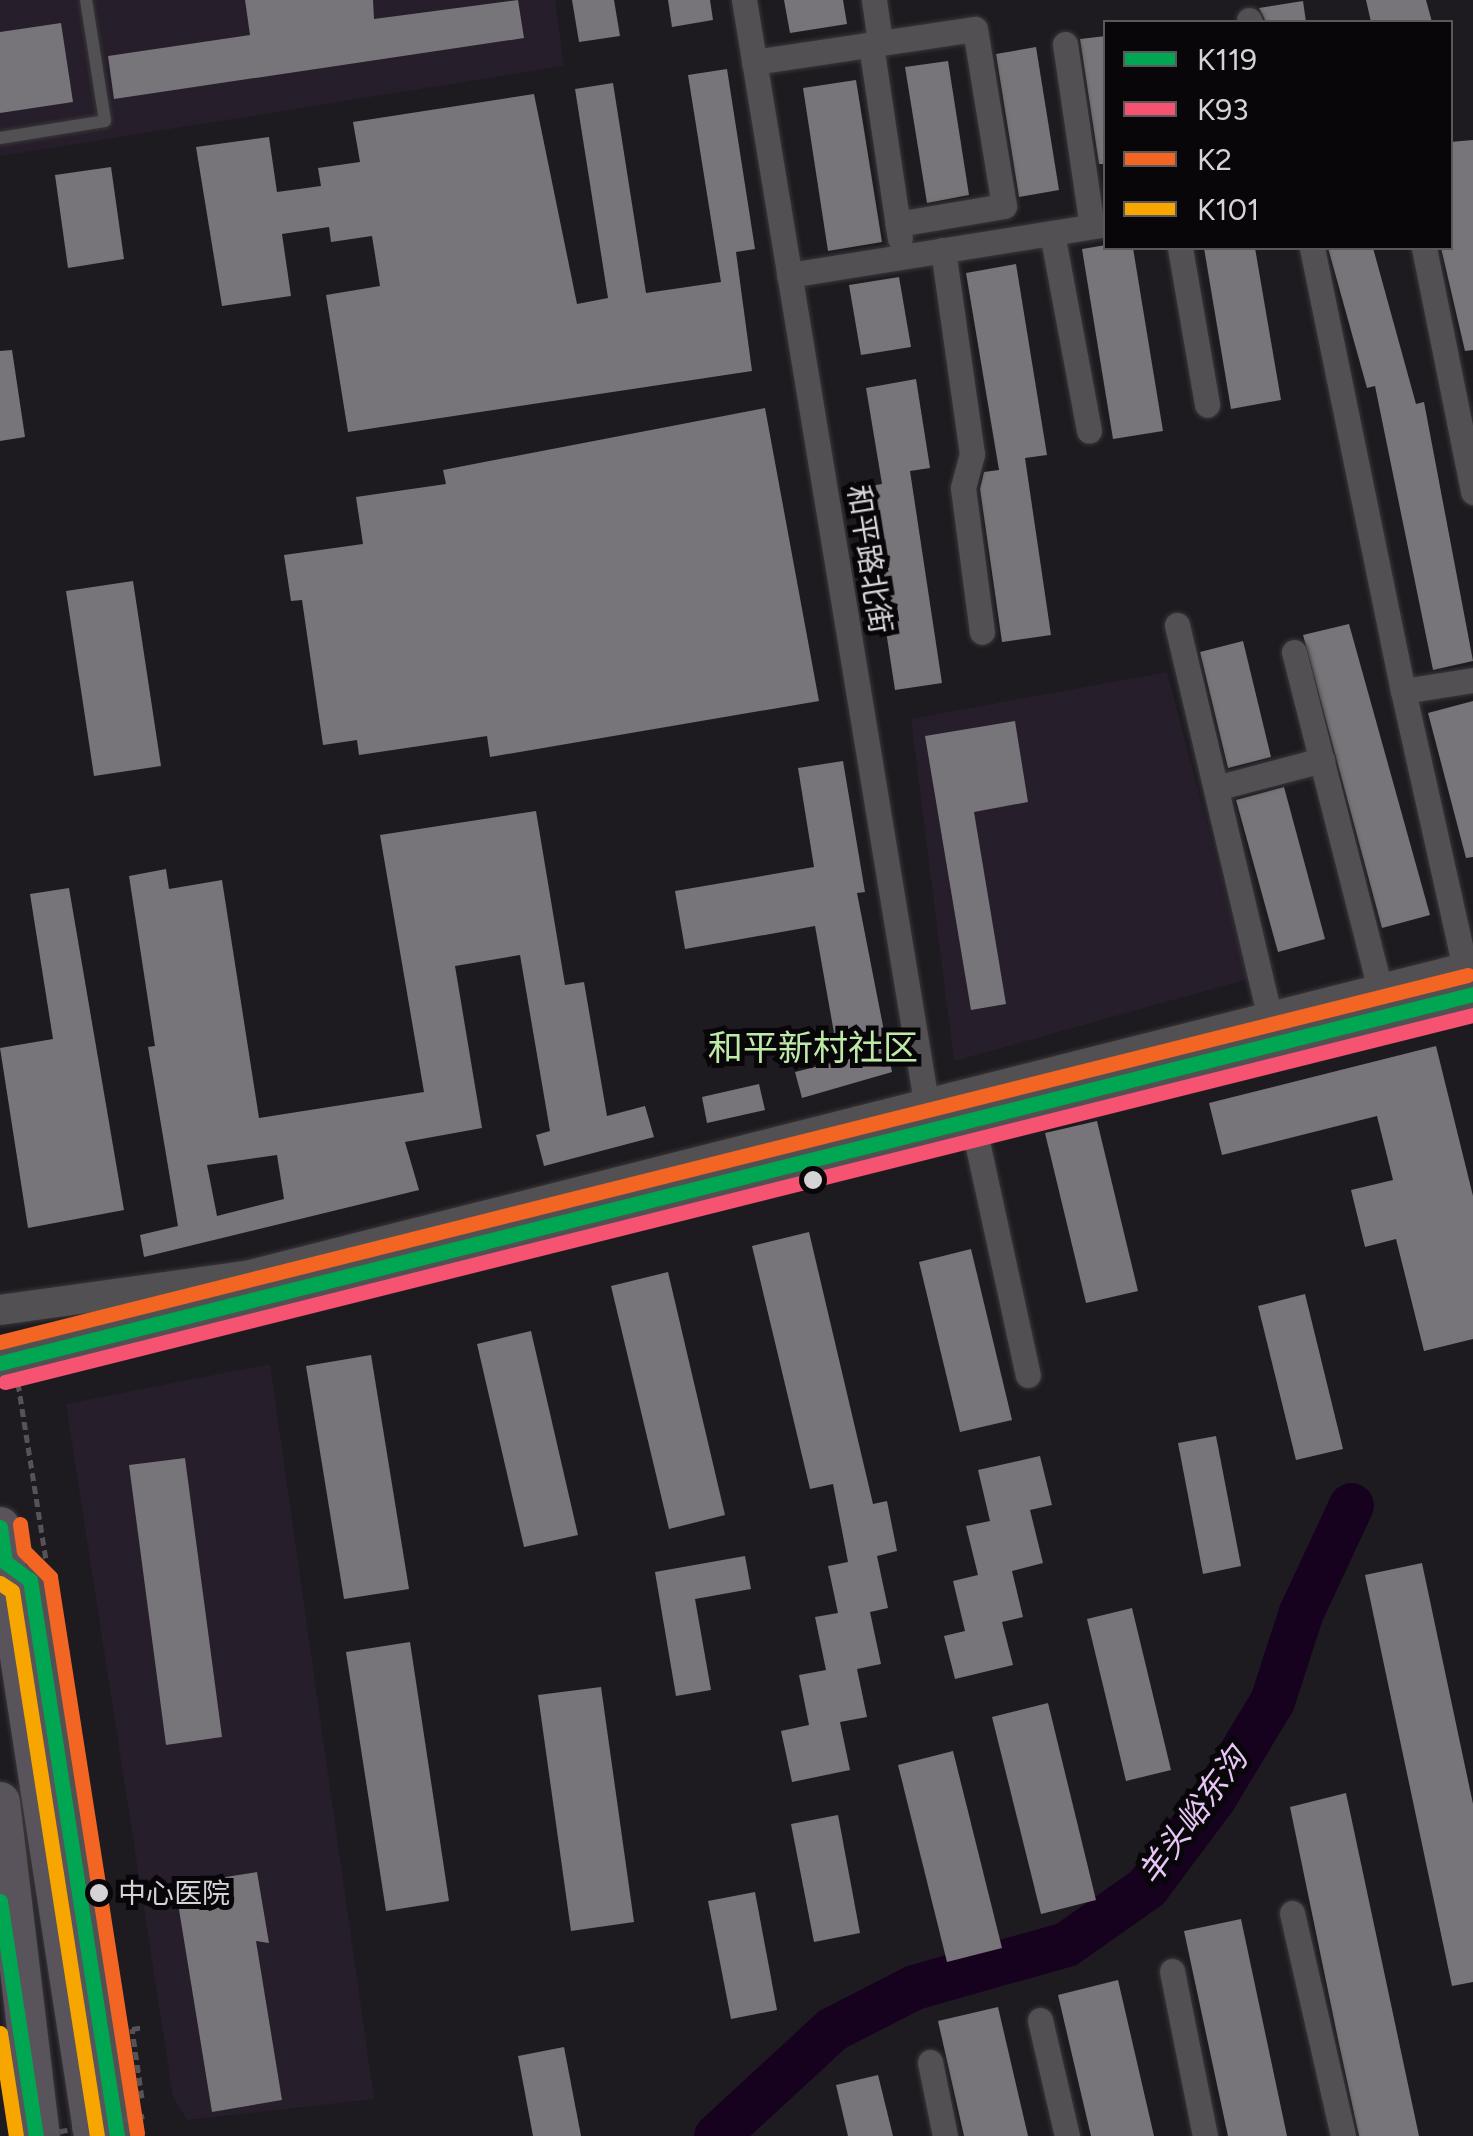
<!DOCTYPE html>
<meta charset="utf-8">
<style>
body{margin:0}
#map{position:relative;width:1473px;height:2136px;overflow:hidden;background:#1e1b20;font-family:Figtree,"Noto Sans SC",sans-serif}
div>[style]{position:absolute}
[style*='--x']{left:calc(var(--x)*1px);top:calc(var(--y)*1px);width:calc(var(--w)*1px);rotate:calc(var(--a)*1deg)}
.built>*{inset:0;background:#261e2a}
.river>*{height:45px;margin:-22.5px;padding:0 22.5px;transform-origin:22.5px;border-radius:22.5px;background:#16021f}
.building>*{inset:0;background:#777579}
.path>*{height:5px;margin-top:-2.5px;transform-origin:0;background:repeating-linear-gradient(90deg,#555356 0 8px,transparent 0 13px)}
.roads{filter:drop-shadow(0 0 2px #39373a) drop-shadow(0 0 2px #39373a)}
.service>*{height:12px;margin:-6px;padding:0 6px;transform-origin:6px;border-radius:6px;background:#525053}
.minor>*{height:25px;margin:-12.5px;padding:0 12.5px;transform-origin:12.5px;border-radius:12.5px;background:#525053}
.tertiary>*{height:30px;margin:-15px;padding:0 15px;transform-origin:15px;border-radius:15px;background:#525053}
.primary>*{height:40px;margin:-20px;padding:0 20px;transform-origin:20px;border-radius:20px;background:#59535c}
.path-bridge>*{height:5px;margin-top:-2.5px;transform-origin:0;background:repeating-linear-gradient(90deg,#555356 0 8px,transparent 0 13px)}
.bus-1>*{height:15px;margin:-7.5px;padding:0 7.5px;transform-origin:7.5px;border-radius:7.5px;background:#00a651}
.bus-2>*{height:15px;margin:-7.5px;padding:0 7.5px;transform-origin:7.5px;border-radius:7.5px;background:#f65372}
.bus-3>*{height:15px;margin:-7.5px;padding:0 7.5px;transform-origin:7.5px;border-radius:7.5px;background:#f26522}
.bus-4>*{height:15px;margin:-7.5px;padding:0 7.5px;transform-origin:7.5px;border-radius:7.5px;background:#f7a600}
.dots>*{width:28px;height:28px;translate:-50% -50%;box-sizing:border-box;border:5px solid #080608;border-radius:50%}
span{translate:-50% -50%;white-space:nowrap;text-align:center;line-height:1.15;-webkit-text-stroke:10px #080608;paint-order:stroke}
.bus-label{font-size:28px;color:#d6d3d7}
.left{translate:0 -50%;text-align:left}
.street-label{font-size:30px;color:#d6d3d7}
.water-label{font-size:32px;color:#e7c5f7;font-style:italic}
.quarter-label{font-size:35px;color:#beeaa7}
.legend{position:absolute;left:1103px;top:20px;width:350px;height:230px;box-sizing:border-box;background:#080608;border:2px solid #5a585b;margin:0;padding:12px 18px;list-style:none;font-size:30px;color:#d6d3d7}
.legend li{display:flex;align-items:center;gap:20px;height:50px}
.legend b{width:50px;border:2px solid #5a585b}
</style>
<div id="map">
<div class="built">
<i style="clip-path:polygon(0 0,555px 0,564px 66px,0 156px)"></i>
<i style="clip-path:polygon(1167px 672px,1248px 979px,954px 1061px,911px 719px)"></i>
<i style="clip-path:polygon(270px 1364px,374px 2099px,187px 2120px,173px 2097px,66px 1404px)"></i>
</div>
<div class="river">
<i style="--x:716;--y:2136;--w:158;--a:-42.7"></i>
<i style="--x:832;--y:2029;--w:92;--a:-27.1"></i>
<i style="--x:914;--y:1987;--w:158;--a:-15.8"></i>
<i style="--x:1066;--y:1944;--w:99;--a:-35.1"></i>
<i style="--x:1147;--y:1887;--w:112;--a:-53.3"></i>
<i style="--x:1214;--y:1797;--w:112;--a:-58.9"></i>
<i style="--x:1272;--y:1701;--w:94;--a:-72"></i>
<i style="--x:1301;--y:1612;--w:118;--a:-65"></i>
</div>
<div class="building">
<i style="clip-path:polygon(245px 0,373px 0,374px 19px,518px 0,524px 38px,114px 99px,108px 56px,250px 35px)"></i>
<i style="clip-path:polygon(572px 0,614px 0,620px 36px,579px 42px)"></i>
<i style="clip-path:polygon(668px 0,710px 0,713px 20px,672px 27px)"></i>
<i style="clip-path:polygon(784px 0,843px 0,847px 24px,790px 33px)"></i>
<i style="clip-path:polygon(1366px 0,1426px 0,1432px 22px,1371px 22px)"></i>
<i style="clip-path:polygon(1303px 1px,1306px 22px,1266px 22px,1259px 8px)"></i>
<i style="clip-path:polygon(61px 23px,73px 102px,0 113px,0 32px)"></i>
<i style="clip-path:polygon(1106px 36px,1106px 164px,1099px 164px,1080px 39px)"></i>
<i style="clip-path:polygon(1036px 47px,1059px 190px,1019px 197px,996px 54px)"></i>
<i style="clip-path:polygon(948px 61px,969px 195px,927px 203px,905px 67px)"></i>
<i style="clip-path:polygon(727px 69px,755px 249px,736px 252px,752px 371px,348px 432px,326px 295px,380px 286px,372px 236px,331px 242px,329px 227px,282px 234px,291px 296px,222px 306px,196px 147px,269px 137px,277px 192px,321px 186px,318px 168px,360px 162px,353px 122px,534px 94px,577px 304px,608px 298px,575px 89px,613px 83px,646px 293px,721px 282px,688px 75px)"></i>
<i style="clip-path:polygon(856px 80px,882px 242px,828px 251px,803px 88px)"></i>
<i style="clip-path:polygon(1473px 140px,1473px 350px,1465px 351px,1441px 248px,1450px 248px,1450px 142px)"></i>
<i style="clip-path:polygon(111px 167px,124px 259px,68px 268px,55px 175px)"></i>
<i style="clip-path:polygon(1106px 245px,1133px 248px,1163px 431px,1113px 439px,1082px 249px)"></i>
<i style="clip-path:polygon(1204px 248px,1255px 248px,1281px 400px,1231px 409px)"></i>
<i style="clip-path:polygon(1328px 248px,1373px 248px,1416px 404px,1424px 402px,1473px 661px,1433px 670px,1375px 386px,1367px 388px)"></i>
<i style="clip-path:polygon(1016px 264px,1047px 455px,1025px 458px,1051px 635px,1002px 642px,980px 489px,984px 472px,999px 470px,966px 273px)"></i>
<i style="clip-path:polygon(899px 277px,911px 347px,861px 355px,849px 285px)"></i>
<i style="clip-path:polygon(12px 350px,25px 437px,0 441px,0 351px)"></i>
<i style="clip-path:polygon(916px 379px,930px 468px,910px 471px,942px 683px,895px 690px,864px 487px,882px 484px,866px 388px)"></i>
<i style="clip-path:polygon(765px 408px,819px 701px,490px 757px,487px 736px,359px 755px,357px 740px,323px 745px,302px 600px,291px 601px,284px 555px,363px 544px,356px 497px,446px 484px,443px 470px)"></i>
<i style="clip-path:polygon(133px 581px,161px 766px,94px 776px,66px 591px)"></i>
<i style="clip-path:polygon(1349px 624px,1430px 915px,1382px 928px,1303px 635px)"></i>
<i style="clip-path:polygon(1243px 641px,1271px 757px,1228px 768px,1200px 652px)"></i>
<i style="clip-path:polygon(1473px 701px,1473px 857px,1466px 858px,1428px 713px)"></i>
<i style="clip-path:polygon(1015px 721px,1028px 802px,974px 812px,1006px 1004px,971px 1010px,925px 736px)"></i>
<i style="clip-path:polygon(843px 761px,865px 892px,857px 893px,892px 1072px,802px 1098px,795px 1072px,839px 1061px,815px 926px,685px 949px,675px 891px,814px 867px,798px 768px)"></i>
<i style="clip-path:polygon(1284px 787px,1325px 939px,1278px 952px,1236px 800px)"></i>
<i style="clip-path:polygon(evenodd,536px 811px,565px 985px,584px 982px,607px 1116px,645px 1106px,654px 1137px,544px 1166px,536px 1135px,550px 1131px,520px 955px,455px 966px,482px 1128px,405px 1142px,419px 1190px,144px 1257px,140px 1235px,178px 1226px,148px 1047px,155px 1046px,129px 876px,166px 869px,169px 889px,222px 880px,259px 1118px,424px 1092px,380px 835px,536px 811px,277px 1155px,284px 1199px,217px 1216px,207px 1165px,277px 1155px)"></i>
<i style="clip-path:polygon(69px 888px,124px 1210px,28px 1228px,0 1048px,53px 1039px,30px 894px)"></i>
<i style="clip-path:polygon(1436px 1046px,1473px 1196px,1473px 1339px,1424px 1351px,1396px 1239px,1365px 1247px,1351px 1190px,1393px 1180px,1377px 1116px,1222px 1155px,1209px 1103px)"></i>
<i style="clip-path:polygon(759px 1084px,765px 1110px,707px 1123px,702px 1097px)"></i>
<i style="clip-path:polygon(1097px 1121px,1138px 1291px,1086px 1303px,1045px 1133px)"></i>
<i style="clip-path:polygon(809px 1232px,873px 1504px,887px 1501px,897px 1551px,877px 1556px,888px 1608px,870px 1612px,881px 1664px,857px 1669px,867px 1717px,840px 1722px,850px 1770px,792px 1782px,781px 1731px,809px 1725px,799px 1675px,826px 1670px,815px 1617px,838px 1613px,828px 1566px,848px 1562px,833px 1484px,810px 1489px,752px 1246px)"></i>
<i style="clip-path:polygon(971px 1249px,1012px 1420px,960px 1432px,919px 1262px)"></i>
<i style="clip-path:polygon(668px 1272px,725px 1515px,669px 1529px,611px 1286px)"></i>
<i style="clip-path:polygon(1305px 1294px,1343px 1449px,1296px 1460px,1258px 1306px)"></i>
<i style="clip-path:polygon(531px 1331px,578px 1535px,524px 1547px,477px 1344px)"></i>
<i style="clip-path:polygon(371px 1355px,409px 1589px,344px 1599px,306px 1366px)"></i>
<i style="clip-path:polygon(1216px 1436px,1241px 1566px,1203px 1574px,1178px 1443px)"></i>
<i style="clip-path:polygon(1040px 1456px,1052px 1505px,1030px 1510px,1043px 1563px,1012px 1571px,1023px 1617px,1002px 1622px,1013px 1665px,955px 1679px,944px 1636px,965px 1631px,953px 1581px,978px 1575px,966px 1526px,990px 1521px,978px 1470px)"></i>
<i style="clip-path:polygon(185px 1458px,222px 1737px,166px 1745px,129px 1465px)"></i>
<i style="clip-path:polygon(745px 1556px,751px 1589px,695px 1599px,711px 1690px,676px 1696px,655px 1572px)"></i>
<i style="clip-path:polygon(1422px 1563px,1473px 1804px,1473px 1982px,1452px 1986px,1365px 1575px)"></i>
<i style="clip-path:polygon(1132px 1608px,1171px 1770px,1126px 1781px,1087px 1619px)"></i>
<i style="clip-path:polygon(410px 1642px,449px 1901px,386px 1911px,346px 1652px)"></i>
<i style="clip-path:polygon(601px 1687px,634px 1922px,571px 1931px,538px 1695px)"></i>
<i style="clip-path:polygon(1048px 1703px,1096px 1900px,1041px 1914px,992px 1717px)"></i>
<i style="clip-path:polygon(953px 1751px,1002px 1948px,947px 1962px,898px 1765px)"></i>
<i style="clip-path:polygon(1346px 1793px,1419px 2136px,1359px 2136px,1339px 2044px,1290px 1807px)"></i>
<i style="clip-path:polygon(838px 1815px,860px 1933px,814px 1942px,791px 1824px)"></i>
<i style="clip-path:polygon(257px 1872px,269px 1943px,256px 1941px,282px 2100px,212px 2112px,175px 1885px)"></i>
<i style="clip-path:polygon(755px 1892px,777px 2010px,731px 2019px,708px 1901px)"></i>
<i style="clip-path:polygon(1241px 1919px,1287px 2136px,1228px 2136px,1184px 1931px)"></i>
<i style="clip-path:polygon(1118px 1980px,1154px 2136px,1091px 2136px,1058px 1995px)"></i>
<i style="clip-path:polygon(998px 2007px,1028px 2136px,964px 2136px,938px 2021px)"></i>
<i style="clip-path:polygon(564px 2047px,581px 2136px,533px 2136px,518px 2056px)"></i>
<i style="clip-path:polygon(878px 2075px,893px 2136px,848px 2136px,836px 2085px)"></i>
</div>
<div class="path">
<i style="--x:18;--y:1383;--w:179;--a:81"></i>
<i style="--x:142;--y:2098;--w:70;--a:-98.2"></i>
<i style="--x:132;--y:2029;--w:12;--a:-9"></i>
</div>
<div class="roads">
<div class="service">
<i style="--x:0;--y:138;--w:106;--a:-9.2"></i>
<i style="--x:105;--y:121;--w:122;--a:-98.9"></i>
</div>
<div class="minor">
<i style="--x:744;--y:0;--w:1135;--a:80.62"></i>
<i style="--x:874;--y:0;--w:42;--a:81.9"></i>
<i style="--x:1249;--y:20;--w:2;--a:63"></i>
<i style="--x:1065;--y:44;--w:184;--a:81.6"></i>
<i style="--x:871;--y:45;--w:195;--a:81.5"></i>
<i style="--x:754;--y:62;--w:223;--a:-8.5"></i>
<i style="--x:975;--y:29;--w:179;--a:80.7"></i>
<i style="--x:1004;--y:206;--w:108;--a:170.4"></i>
<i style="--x:1052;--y:233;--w:201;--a:79.4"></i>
<i style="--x:1180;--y:248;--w:159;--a:80.2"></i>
<i style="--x:1312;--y:248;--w:452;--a:78.4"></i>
<i style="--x:1424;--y:248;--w:249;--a:78.6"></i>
<i style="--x:943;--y:250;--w:206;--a:81.9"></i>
<i style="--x:972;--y:454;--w:35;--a:105"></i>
<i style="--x:963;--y:488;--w:145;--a:82.5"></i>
<i style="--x:789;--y:275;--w:321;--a:-9.1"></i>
<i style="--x:1177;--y:625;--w:404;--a:76.7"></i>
<i style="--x:1294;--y:652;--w:349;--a:75.7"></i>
<i style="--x:1216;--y:788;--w:110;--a:-14.8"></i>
<i style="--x:1465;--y:968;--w:284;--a:-102.6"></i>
<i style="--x:1403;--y:691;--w:71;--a:-8.9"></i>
<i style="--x:972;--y:1119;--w:262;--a:77.7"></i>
<i style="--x:1292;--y:1913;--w:229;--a:77.1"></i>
<i style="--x:1172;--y:1971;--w:168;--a:78.7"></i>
<i style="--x:1040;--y:2020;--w:119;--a:76.9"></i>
<i style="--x:930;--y:2062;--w:76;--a:78.5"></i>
</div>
<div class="tertiary">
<i style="--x:0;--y:1310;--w:248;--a:-7.9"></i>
<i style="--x:246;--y:1276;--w:1266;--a:-14.18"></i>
<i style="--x:0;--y:1363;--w:1519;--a:-14.06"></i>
<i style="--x:30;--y:1580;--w:563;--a:81.11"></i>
</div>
<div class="primary">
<i style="--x:0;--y:1527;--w:616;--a:81.23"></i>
<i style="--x:0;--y:1802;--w:336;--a:83.2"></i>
</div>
</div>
<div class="path-bridge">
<i style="--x:34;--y:2136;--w:112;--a:-10.3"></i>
</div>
<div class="bus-1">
<i style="--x:0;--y:1363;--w:1519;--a:-14.06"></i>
<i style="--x:0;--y:1527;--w:35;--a:82"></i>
<i style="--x:5;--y:1562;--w:31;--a:36"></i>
<i style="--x:30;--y:1580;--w:563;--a:81.11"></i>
<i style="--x:0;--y:1901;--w:238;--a:81.3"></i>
</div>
<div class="bus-2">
<i style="--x:5;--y:1382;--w:1513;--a:-14.04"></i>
</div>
<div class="bus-3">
<i style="--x:0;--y:1342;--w:1513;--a:-14.04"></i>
<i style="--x:20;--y:1524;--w:27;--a:82"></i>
<i style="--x:24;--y:1551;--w:37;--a:45"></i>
<i style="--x:50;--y:1577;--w:563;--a:81.11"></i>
</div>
<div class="bus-4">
<i style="--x:0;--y:1583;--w:14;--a:34"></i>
<i style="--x:12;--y:1591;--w:552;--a:81.14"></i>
<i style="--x:0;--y:2033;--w:104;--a:81.2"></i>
</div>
<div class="dots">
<i style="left:813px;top:1180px;background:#d6d3d7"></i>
<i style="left:99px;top:1893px;background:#d6d3d7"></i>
</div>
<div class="bus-label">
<span class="left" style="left:118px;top:1893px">中心医院</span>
</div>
<div class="street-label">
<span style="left:869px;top:559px;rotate:81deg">和平路北街</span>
</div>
<div class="water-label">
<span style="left:1193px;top:1816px;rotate:-54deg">羊头峪东沟</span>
</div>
<div class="quarter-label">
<span style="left:813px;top:1048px">和平新村社区</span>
</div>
<ul class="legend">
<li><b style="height:12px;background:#00a651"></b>K119</li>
<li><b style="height:12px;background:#f65372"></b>K93</li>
<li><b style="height:12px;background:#f26522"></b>K2</li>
<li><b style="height:12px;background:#f7a600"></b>K101</li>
</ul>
</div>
